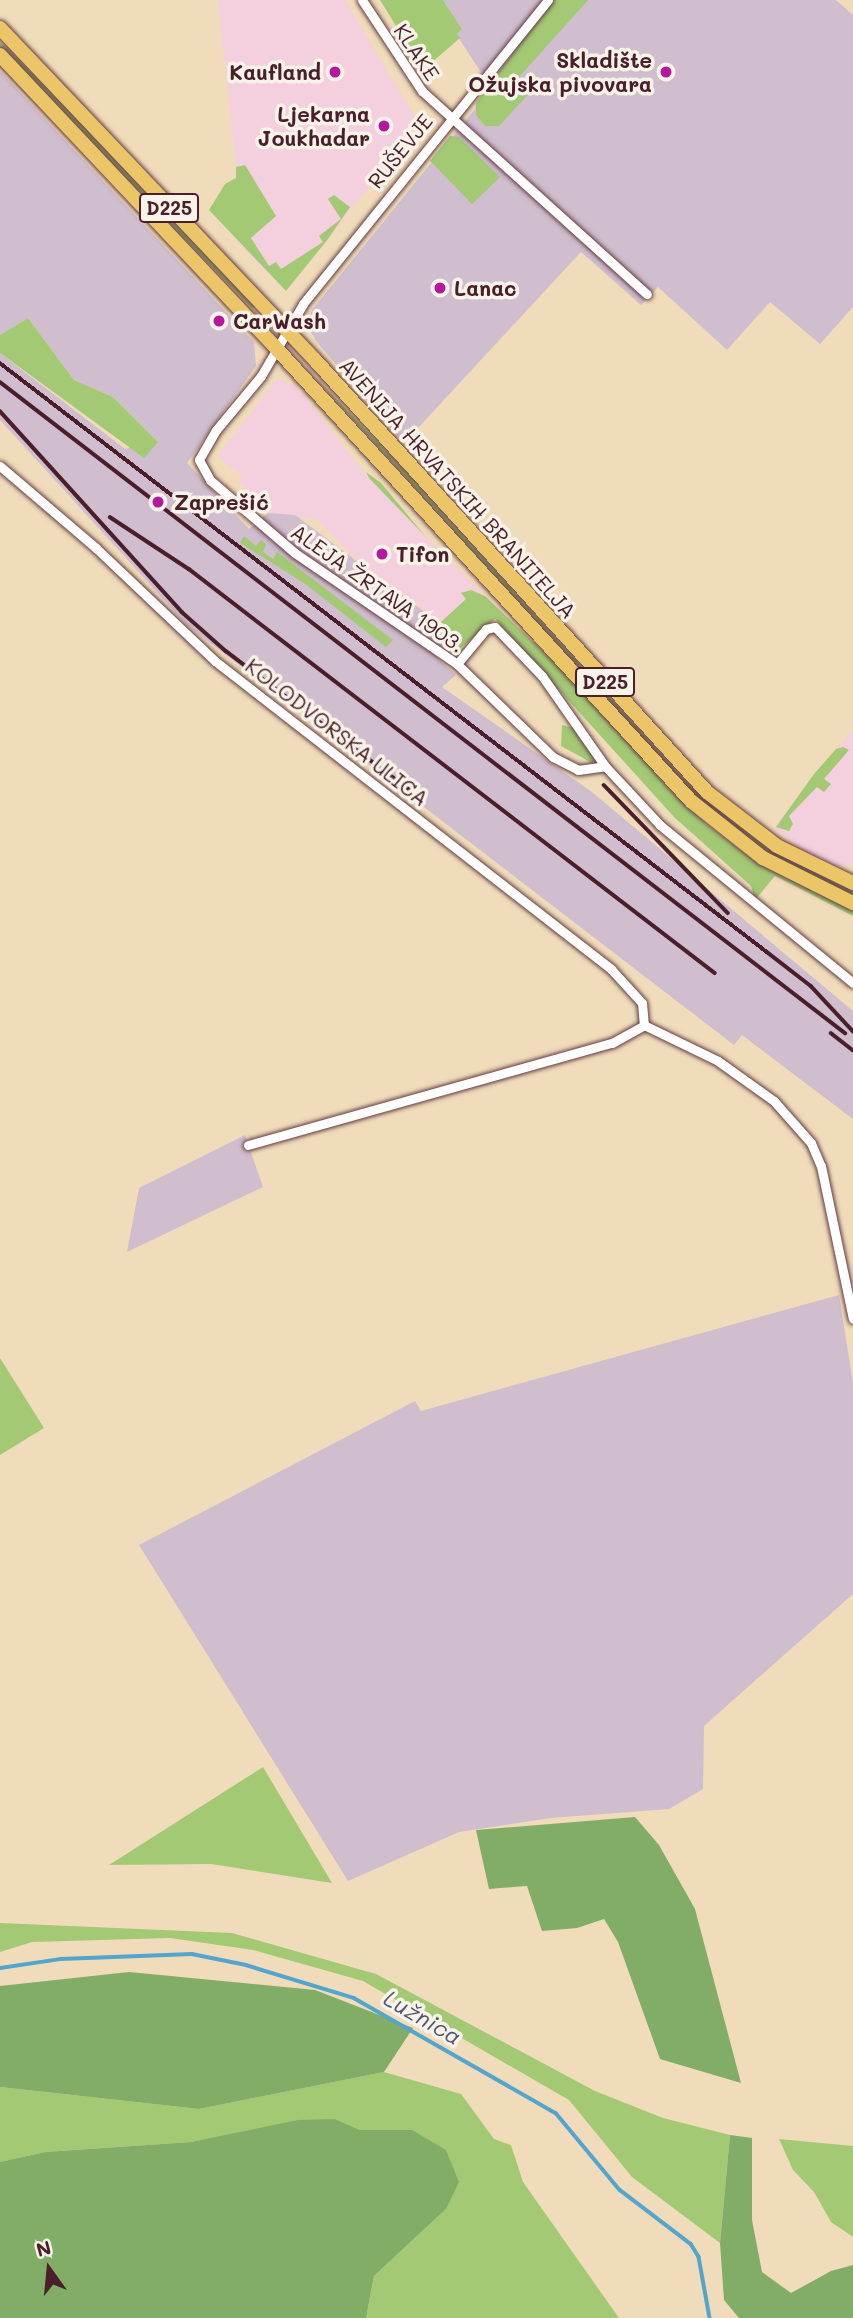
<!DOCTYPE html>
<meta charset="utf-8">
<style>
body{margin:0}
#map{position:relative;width:853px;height:2318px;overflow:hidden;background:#f0dcbb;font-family:Mali,sans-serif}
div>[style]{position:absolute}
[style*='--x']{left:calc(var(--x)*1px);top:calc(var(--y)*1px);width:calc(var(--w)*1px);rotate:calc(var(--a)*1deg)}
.built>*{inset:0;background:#f4cfdd}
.industrial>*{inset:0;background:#d0bdcd}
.green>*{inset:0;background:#a3c974}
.forest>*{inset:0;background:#82ad66}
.stream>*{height:3.5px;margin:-1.75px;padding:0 1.75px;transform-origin:1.75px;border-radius:1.75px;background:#53a5ce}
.roads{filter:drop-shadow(0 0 2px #633b41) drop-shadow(0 0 2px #633b41)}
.street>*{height:9px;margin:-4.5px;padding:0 4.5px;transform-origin:4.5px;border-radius:4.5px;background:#fff}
.primary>*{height:14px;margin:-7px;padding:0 7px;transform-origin:7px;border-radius:7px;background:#edc569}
.rail>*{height:3.5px;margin:-1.75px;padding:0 1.75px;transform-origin:1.75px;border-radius:1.75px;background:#4a1f2b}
.dots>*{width:19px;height:19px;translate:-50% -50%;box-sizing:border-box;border:4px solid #f7f3e8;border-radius:50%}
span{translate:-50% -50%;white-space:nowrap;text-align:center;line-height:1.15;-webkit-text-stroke:7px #f7f3e8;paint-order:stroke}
.shield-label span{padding:2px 5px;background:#f7f3e8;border:2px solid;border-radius:5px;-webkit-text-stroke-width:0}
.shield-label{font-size:19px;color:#4a1f2b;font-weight:700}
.street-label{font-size:21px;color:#4a1f2b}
.poi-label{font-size:21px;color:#4a1f2b;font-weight:700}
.right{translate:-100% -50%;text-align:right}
.left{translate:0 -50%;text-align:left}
.water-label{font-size:23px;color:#4e556c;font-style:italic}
.north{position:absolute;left:14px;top:2234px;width:70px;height:70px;-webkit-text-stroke:5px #f7f3e8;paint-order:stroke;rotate:345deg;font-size:19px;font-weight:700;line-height:28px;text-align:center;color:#4a1f2b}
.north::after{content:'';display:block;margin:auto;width:24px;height:32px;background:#4a1f2b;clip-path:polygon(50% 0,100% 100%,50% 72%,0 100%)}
</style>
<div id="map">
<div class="built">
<i style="clip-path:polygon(218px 0,345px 0,416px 119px,413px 132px,286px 291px,237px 242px,236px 167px)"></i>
<i style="clip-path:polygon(277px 379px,296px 386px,369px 478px,499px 611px,467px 642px,351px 555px,318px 520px,268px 513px,239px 482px,242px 476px,217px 456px)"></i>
<i style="clip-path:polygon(853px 729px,853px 865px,834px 866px,801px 849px,774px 827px)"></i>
</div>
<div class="industrial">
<i style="clip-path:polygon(443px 0,836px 0,853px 15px,853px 307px,820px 344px,770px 302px,727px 350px,658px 287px,641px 305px,581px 252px,404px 443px,316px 341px,307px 324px,312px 310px,475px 109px,488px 83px,456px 34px,462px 29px)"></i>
<i style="clip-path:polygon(0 71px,254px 342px,256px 366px,187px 463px,249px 529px,268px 513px,295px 515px,441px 624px,449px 631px,437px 658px,456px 675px,442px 687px,592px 792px,853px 1011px,853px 1119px,742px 1035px,734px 1045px,187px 625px,0 420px,0 353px,125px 449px,158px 442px,113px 397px,74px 380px,28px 318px,0 335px)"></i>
<i style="clip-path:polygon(245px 1135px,263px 1187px,127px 1252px,139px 1188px)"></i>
<i style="clip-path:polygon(839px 1295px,853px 1383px,853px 1594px,704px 1726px,703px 1789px,669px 1809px,551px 1818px,459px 1832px,348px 1881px,139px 1545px,415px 1401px,421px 1411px)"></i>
</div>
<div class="green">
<i style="clip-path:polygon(380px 0,443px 0,462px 29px,457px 34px,460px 38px,423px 70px)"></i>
<i style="clip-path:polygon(553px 0,588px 0,519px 77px,532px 90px,499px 126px,485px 126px,476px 115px,476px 103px)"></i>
<i style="clip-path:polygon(0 42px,50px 91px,256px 305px,252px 308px,152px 206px,0 48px)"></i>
<i style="clip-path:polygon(450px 136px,459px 137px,500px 177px,472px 204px,430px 161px)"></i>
<i style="clip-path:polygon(245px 165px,276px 216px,251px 238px,269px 266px,276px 262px,281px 269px,323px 242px,319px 236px,341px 219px,328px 199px,334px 195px,350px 207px,328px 239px,286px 291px,209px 210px,225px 184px,236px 178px,236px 167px)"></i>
<i style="clip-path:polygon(28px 318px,74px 380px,113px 397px,158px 442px,144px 458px,0 353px,0 335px)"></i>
<i style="clip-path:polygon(311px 373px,402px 467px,683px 779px,752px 837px,853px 890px,853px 897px,770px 855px,695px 797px)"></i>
<i style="clip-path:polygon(366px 472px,381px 483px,426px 537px,369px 478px)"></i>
<i style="clip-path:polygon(244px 536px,256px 546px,261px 540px,266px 544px,263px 552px,273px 559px,277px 552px,393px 640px,386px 647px,304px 583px,240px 543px)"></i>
<i style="clip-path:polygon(471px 590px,485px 596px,549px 657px,706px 824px,759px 864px,853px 911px,853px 916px,775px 876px,755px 900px,751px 886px,674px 817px,495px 619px,459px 649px,444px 637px,449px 631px,441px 622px,466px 599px,461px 593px)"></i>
<i style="clip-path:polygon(562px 725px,574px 728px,596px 759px,592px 763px,561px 746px)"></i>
<i style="clip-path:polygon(843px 747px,849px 750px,824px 779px,831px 784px,824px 792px,817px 787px,789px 816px,793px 824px,789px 831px,776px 827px,814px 774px,836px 749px)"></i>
<i style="clip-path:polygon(0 1358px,44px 1428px,0 1455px)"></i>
<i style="clip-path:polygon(263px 1767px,332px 1883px,211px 1864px,109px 1865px)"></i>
<i style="clip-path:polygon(0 1923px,232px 1933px,376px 1974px,595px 2091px,663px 2118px,730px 2135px,720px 2243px,632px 2177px,569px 2100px,363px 1981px,253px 1950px,170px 1938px,32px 1942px,0 1952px)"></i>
<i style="clip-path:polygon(384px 2072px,461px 2094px,494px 2139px,511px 2145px,523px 2182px,619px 2318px,366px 2318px,374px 2276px,446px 2209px,412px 2130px,360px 2130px,335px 2119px,191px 2142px,45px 2152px,0 2162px,0 2087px,199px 2109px)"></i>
<i style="clip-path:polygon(779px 2139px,853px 2146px,853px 2237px,831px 2222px,814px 2192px,793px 2170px)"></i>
</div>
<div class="forest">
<i style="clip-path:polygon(635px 1817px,659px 1845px,695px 1909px,741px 2083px,660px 2059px,618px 1942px,604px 1919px,577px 1928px,542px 1931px,527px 1886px,489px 1889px,476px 1830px)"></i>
<i style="clip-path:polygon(129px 1972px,315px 1990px,413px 2028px,384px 2072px,199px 2109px,0 2087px,0 1986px)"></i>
<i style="clip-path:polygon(335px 2119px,360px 2130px,412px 2130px,446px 2150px,459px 2182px,446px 2209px,374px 2276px,366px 2318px,0 2318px,0 2162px,45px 2152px,191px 2142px,298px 2120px)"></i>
<i style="clip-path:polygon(730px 2135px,752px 2138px,752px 2220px,762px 2272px,791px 2293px,831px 2271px,853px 2265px,853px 2318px,739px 2318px,724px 2300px,720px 2243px)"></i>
</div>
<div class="stream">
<i style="--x:0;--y:1968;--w:62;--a:-8.4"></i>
<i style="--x:61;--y:1959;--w:131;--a:-2.2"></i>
<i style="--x:192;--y:1954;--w:55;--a:11.5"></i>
<i style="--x:246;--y:1965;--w:113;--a:17"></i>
<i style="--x:354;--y:1998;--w:232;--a:29.7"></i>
<i style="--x:556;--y:2113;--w:100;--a:50.3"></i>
<i style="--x:620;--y:2190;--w:89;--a:37.3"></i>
<i style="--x:691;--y:2244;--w:15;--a:58"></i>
<i style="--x:699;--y:2257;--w:62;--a:79.8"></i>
</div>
<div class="roads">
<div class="street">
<i style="--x:362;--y:0;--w:109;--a:56.6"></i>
<i style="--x:422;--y:91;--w:303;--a:42.1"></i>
<i style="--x:548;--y:0;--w:390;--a:128.9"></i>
<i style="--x:303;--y:304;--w:83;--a:120.3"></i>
<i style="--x:261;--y:376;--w:70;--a:129.8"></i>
<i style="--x:216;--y:430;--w:34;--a:120"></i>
<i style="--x:199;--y:460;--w:23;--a:61"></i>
<i style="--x:210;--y:480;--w:112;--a:40.7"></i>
<i style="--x:295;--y:553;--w:196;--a:34.4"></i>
<i style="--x:457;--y:664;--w:134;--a:44.1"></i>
<i style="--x:553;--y:757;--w:28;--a:27"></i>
<i style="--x:578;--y:770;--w:27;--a:-8"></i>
<i style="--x:0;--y:466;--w:126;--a:40.5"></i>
<i style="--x:96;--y:548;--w:164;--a:43.5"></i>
<i style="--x:215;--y:661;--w:502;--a:37.87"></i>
<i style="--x:611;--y:969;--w:46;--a:47.6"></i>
<i style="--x:642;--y:1003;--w:22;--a:85"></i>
<i style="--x:644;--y:1025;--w:82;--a:25.9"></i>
<i style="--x:718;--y:1061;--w:69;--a:35.5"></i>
<i style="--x:774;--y:1101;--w:56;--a:48.6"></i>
<i style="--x:811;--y:1143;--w:25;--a:67"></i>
<i style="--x:821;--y:1166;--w:156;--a:78.2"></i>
<i style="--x:457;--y:664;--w:45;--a:-50.4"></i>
<i style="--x:486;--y:629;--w:9;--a:-13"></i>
<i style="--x:495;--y:627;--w:68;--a:46.2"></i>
<i style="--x:542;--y:676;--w:110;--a:55"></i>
<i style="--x:605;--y:766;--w:81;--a:47"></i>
<i style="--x:660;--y:825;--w:249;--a:39.3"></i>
<i style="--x:248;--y:1145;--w:378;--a:-15.7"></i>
<i style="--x:612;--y:1043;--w:37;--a:-29"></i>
</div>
<div class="primary">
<i style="--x:0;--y:28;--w:458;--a:46.5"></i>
<i style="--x:315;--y:360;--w:583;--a:47.78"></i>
<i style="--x:707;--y:792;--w:88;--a:37.6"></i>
<i style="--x:777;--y:846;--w:85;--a:26"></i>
<i style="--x:0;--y:55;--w:403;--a:46.7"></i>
<i style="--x:276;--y:348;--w:614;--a:47.51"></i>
<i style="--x:691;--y:801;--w:92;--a:38.4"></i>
<i style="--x:763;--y:858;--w:101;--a:26.6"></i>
</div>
</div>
<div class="rail">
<i style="--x:0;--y:363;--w:967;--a:37.52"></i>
<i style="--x:767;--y:952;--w:56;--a:37.7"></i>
<i style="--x:811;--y:986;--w:62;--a:47"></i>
<i style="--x:0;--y:382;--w:1067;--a:37.61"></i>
<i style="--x:0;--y:411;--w:271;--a:47.8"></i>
<i style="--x:182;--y:612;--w:59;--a:41.6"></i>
<i style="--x:226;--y:651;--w:246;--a:37.1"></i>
<i style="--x:110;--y:517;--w:95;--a:33.4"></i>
<i style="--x:189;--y:569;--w:663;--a:37.53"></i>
<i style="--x:604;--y:785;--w:178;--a:45.9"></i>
<i style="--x:831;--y:1033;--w:28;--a:38"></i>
</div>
<div class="dots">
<i style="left:335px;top:72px;background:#b5179e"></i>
<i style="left:666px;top:72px;background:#b5179e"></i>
<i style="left:384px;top:126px;background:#b5179e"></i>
<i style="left:440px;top:288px;background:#b5179e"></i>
<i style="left:219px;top:321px;background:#b5179e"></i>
<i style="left:158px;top:502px;background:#b5179e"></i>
<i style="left:382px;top:554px;background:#b5179e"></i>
</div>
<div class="shield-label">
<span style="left:169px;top:208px">D225</span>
<span style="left:605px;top:682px">D225</span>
</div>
<div class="street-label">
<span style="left:417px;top:52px;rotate:56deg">KLAKE</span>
<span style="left:400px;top:151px;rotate:-51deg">RUŠEVJE</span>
<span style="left:458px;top:488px;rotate:48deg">AVENIJA HRVATSKIH BRANITELJA</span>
<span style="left:378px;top:588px;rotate:35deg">ALEJA ŽRTAVA 1903.</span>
<span style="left:337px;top:732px;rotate:38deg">KOLODVORSKA ULICA</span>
</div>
<div class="poi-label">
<span class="right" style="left:652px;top:72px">Skladište<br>Ožujska pivovara</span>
<span class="right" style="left:321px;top:72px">Kaufland</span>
<span class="right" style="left:370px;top:126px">Ljekarna<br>Joukhadar</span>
<span class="left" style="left:454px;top:288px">Lanac</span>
<span class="left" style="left:233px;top:321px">CarWash</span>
<span class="left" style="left:174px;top:502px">Zaprešić</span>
<span class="left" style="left:396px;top:554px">Tifon</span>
</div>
<div class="water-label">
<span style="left:423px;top:2017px;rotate:30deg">Lužnica</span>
</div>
<div class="north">N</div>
</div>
